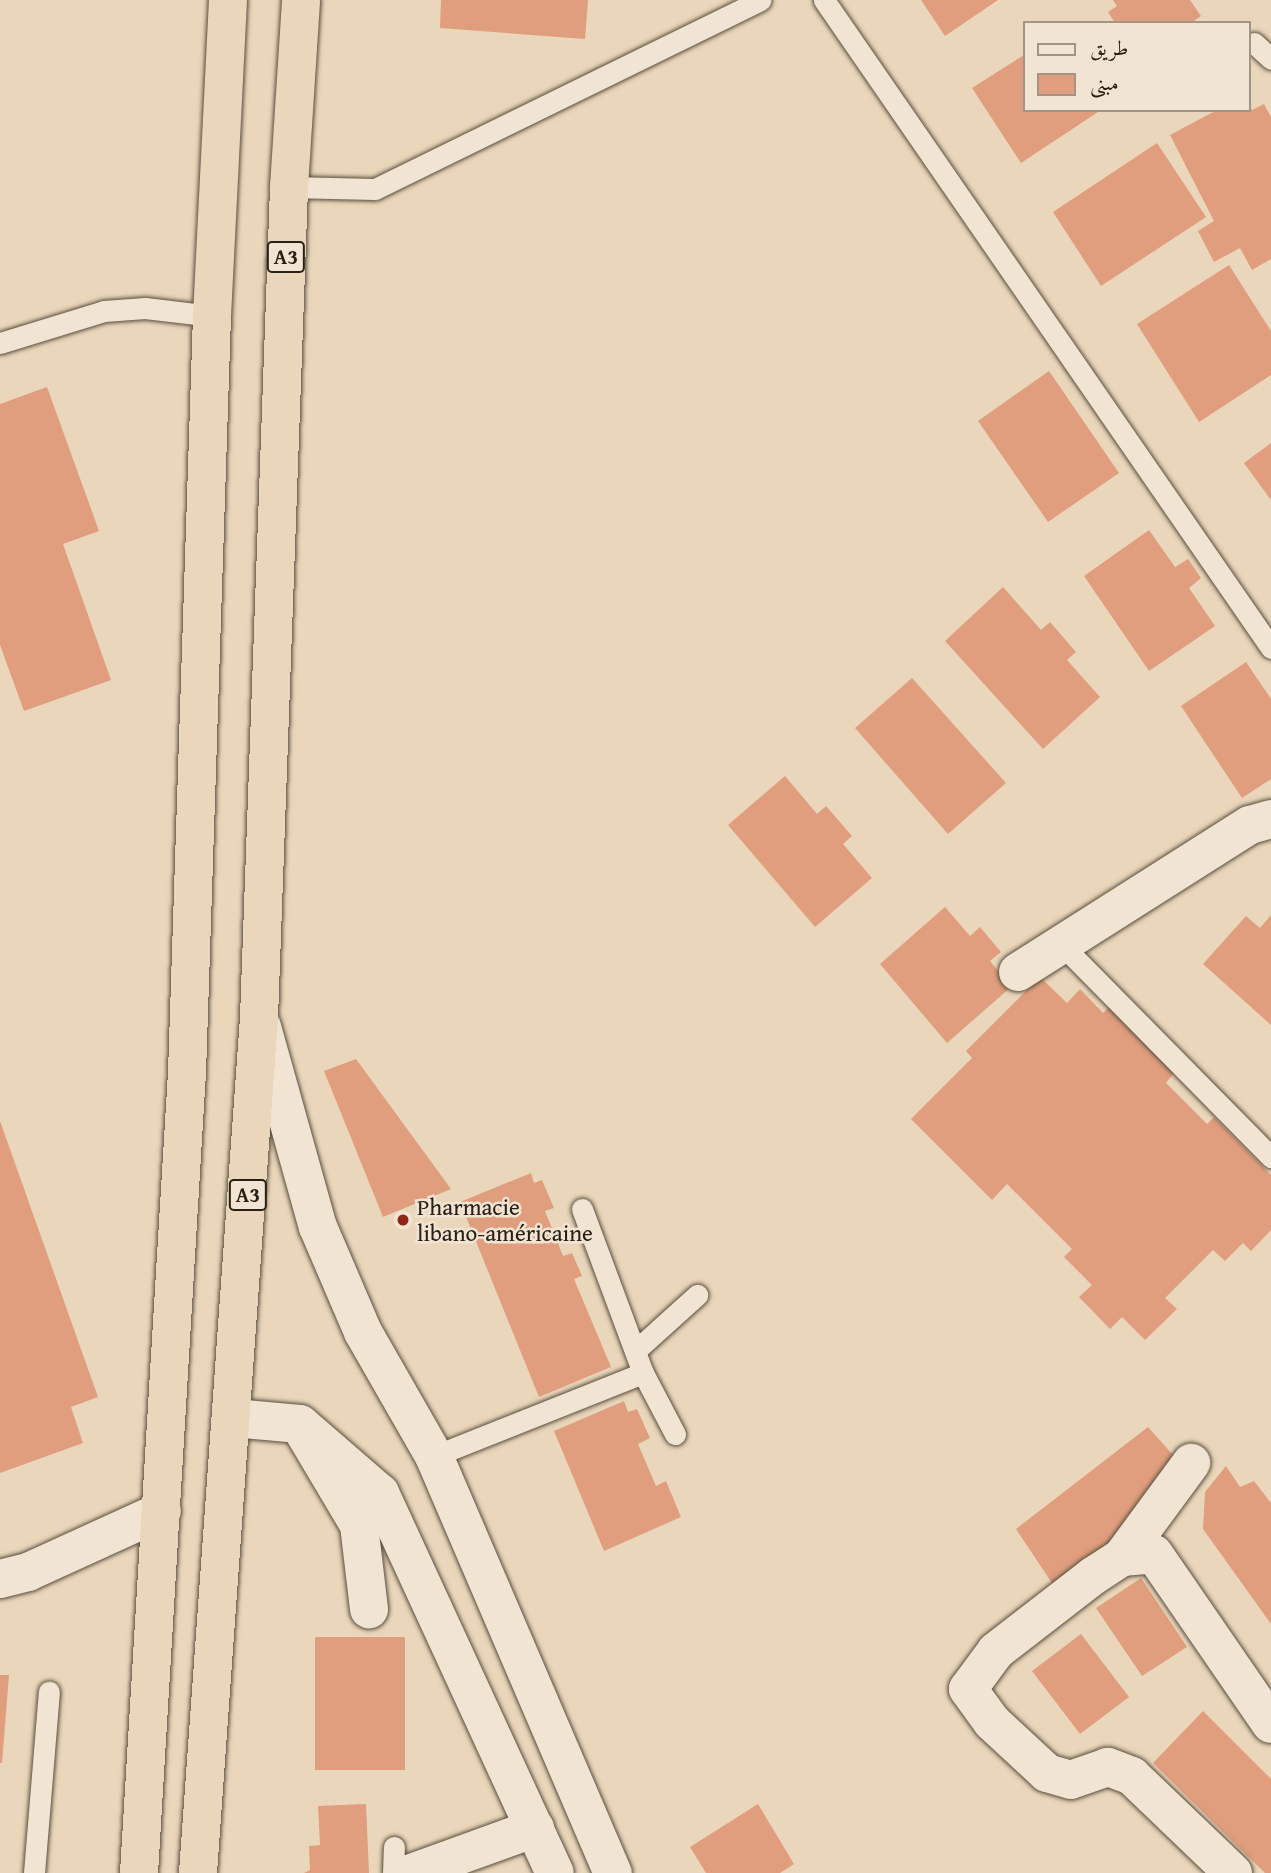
<!DOCTYPE html>
<meta charset="utf-8">
<style>
body{margin:0}
#map{position:relative;width:1271px;height:1873px;overflow:hidden;background:#ead6ba;font-family:"Gentium Book Plus",Amiri,serif}
div>[style]{position:absolute}
[style*='--x']{left:calc(var(--x)*1px);top:calc(var(--y)*1px);width:calc(var(--w)*1px);rotate:calc(var(--a)*1deg)}
.building>*{inset:0;background:#e09e7e}
.roads{filter:drop-shadow(0 0 2px #584e3e) drop-shadow(0 0 2px #584e3e)}
.lane>*{height:21px;margin:-10.5px;padding:0 10.5px;transform-origin:10.5px;border-radius:10.5px;background:#f1e4d2}
.street>*{height:38px;margin:-19px;padding:0 19px;transform-origin:19px;border-radius:19px;background:#f1e4d2}
.secondary>*{height:38px;margin:-19px;padding:0 19px;transform-origin:19px;border-radius:19px;background:#f1e4d2}
.highway>*{height:38px;margin:-19px;padding:0 19px;transform-origin:19px;border-radius:19px;background:#ead6ba}
.dots>*{width:19px;height:19px;translate:-50% -50%;box-sizing:border-box;border:4px solid #f1e4d2;border-radius:50%}
span{translate:-50% -50%;white-space:nowrap;text-align:center;line-height:1.15;-webkit-text-stroke:5px #f1e4d2;paint-order:stroke}
.shield-label span{padding:2px 5px;background:#f1e4d2;border:2px solid;border-radius:5px;-webkit-text-stroke-width:0}
.shield-label{font-size:21px;color:#282014;font-weight:700}
.poi-label{font-size:23px;color:#282014}
.left{translate:0 -50%;text-align:left}
.legend{position:absolute;left:1023px;top:21px;width:228px;height:91px;box-sizing:border-box;background:#f1e4d2;border:2px solid #a19686;margin:0;padding:9px 12px;list-style:none;font-size:21px;color:#282014}
.legend li{display:flex;align-items:center;gap:14px;height:35px}
.legend b{width:35px;border:2px solid #a19686}
</style>
<div id="map">
<div class="building">
<i style="clip-path:polygon(441px 0,588px 0,585px 39px,440px 28px)"></i>
<i style="clip-path:polygon(921px 0,998px 0,945px 36px)"></i>
<i style="clip-path:polygon(1113px 0,1190px 0,1201px 16px,1191px 23px,1115px 23px,1108px 12px,1117px 6px)"></i>
<i style="clip-path:polygon(1024px 55px,1024px 110px,1101px 110px,1021px 163px,972px 88px)"></i>
<i style="clip-path:polygon(1248px 104px,1252px 110px,1264px 104px,1271px 117px,1271px 259px,1252px 270px,1240px 248px,1214px 262px,1198px 231px,1214px 221px,1170px 135px,1217px 110px,1248px 110px)"></i>
<i style="clip-path:polygon(1157px 143px,1206px 217px,1101px 286px,1053px 212px)"></i>
<i style="clip-path:polygon(1229px 265px,1271px 331px,1271px 375px,1199px 422px,1137px 324px)"></i>
<i style="clip-path:polygon(1049px 371px,1119px 473px,1048px 522px,978px 421px)"></i>
<i style="clip-path:polygon(47px 387px,99px 531px,63px 544px,111px 680px,24px 711px,0 645px,0 404px)"></i>
<i style="clip-path:polygon(1271px 443px,1271px 500px,1244px 463px)"></i>
<i style="clip-path:polygon(1149px 530px,1175px 567px,1188px 559px,1201px 578px,1189px 588px,1215px 626px,1149px 671px,1084px 576px)"></i>
<i style="clip-path:polygon(1003px 587px,1041px 630px,1050px 622px,1076px 652px,1067px 660px,1100px 697px,1043px 749px,945px 641px)"></i>
<i style="clip-path:polygon(1246px 662px,1271px 699px,1271px 779px,1242px 798px,1181px 706px)"></i>
<i style="clip-path:polygon(912px 678px,1006px 783px,948px 834px,855px 728px)"></i>
<i style="clip-path:polygon(785px 776px,817px 814px,826px 806px,852px 836px,843px 844px,872px 878px,815px 927px,728px 825px)"></i>
<i style="clip-path:polygon(945px 907px,970px 936px,980px 927px,1001px 952px,990px 961px,1011px 987px,947px 1043px,880px 964px)"></i>
<i style="clip-path:polygon(1271px 915px,1271px 1025px,1203px 964px,1246px 916px,1260px 928px)"></i>
<i style="clip-path:polygon(1040px 977px,1067px 1003px,1080px 989px,1103px 1013px,1109px 1007px,1174px 1073px,1166px 1083px,1207px 1124px,1214px 1117px,1271px 1175px,1271px 1230px,1251px 1251px,1243px 1243px,1225px 1261px,1213px 1250px,1165px 1298px,1177px 1309px,1145px 1340px,1122px 1317px,1110px 1329px,1079px 1297px,1092px 1285px,1064px 1257px,1072px 1249px,1007px 1184px,992px 1200px,911px 1119px,972px 1058px,966px 1051px)"></i>
<i style="clip-path:polygon(356px 1059px,451px 1189px,383px 1217px,324px 1071px)"></i>
<i style="clip-path:polygon(0 1121px,98px 1397px,71px 1407px,83px 1443px,0 1473px)"></i>
<i style="clip-path:polygon(531px 1173px,534px 1183px,542px 1180px,554px 1208px,545px 1211px,563px 1256px,572px 1253px,582px 1276px,574px 1279px,611px 1367px,539px 1397px,460px 1202px)"></i>
<i style="clip-path:polygon(624px 1401px,628px 1412px,637px 1409px,650px 1438px,638px 1444px,656px 1486px,666px 1481px,681px 1517px,604px 1551px,554px 1431px)"></i>
<i style="clip-path:polygon(1148px 1427px,1173px 1455px,1163px 1494px,1056px 1589px,1016px 1529px)"></i>
<i style="clip-path:polygon(1226px 1466px,1240px 1487px,1254px 1481px,1271px 1503px,1271px 1624px,1203px 1529px,1205px 1492px)"></i>
<i style="clip-path:polygon(1141px 1578px,1187px 1647px,1142px 1676px,1096px 1608px)"></i>
<i style="clip-path:polygon(1081px 1634px,1129px 1697px,1080px 1734px,1032px 1671px)"></i>
<i style="clip-path:polygon(315px 1637px,405px 1637px,405px 1770px,315px 1770px)"></i>
<i style="clip-path:polygon(0 1675px,9px 1675px,2px 1763px,0 1763px)"></i>
<i style="clip-path:polygon(1203px 1711px,1271px 1779px,1271px 1873px,1265px 1873px,1153px 1763px)"></i>
<i style="clip-path:polygon(366px 1804px,369px 1873px,304px 1873px,310px 1870px,309px 1846px,320px 1845px,318px 1806px)"></i>
<i style="clip-path:polygon(758px 1804px,794px 1864px,780px 1873px,706px 1873px,690px 1847px)"></i>
</div>
<div class="roads">
<div class="lane">
<i style="--x:824;--y:0;--w:787;--a:55.4"></i>
<i style="--x:1254;--y:43;--w:23;--a:43"></i>
<i style="--x:289;--y:187;--w:86;--a:1.3"></i>
<i style="--x:375;--y:189;--w:429;--a:-26.1"></i>
<i style="--x:0;--y:343;--w:109;--a:-17.1"></i>
<i style="--x:104;--y:311;--w:41;--a:-4.2"></i>
<i style="--x:145;--y:308;--w:67;--a:6.8"></i>
<i style="--x:1060;--y:943;--w:301;--a:45.4"></i>
<i style="--x:635;--y:1351;--w:84;--a:-42.1"></i>
<i style="--x:643;--y:1373;--w:69;--a:62.3"></i>
<i style="--x:434;--y:1456;--w:225;--a:-21.7"></i>
<i style="--x:643;--y:1373;--w:175;--a:-110.4"></i>
<i style="--x:34;--y:1873;--w:182;--a:-85.3"></i>
<i style="--x:393;--y:1873;--w:26;--a:-88"></i>
</div>
<div class="street">
<i style="--x:1018;--y:972;--w:275;--a:-32.4"></i>
<i style="--x:1250;--y:825;--w:22;--a:-16"></i>
<i style="--x:302;--y:1429;--w:112;--a:59.3"></i>
<i style="--x:359;--y:1525;--w:85;--a:83.2"></i>
<i style="--x:1122;--y:1557;--w:117;--a:-53.7"></i>
<i style="--x:0;--y:1579;--w:29;--a:-14"></i>
<i style="--x:28;--y:1572;--w:147;--a:-24.5"></i>
<i style="--x:411;--y:1873;--w:132;--a:-19.9"></i>
<i style="--x:1233;--y:1873;--w:140;--a:-136.2"></i>
<i style="--x:1132;--y:1776;--w:26;--a:-159"></i>
<i style="--x:1108;--y:1767;--w:39;--a:161"></i>
<i style="--x:1071;--y:1780;--w:25;--a:-164"></i>
<i style="--x:1047;--y:1773;--w:75;--a:-137.2"></i>
<i style="--x:992;--y:1722;--w:41;--a:-126"></i>
<i style="--x:968;--y:1689;--w:47;--a:-53.6"></i>
<i style="--x:996;--y:1651;--w:123;--a:-37.7"></i>
<i style="--x:1093;--y:1576;--w:35;--a:-33"></i>
<i style="--x:1122;--y:1557;--w:32;--a:-5"></i>
<i style="--x:1154;--y:1554;--w:206;--a:55.5"></i>
</div>
<div class="secondary">
<i style="--x:262;--y:1027;--w:208;--a:74.4"></i>
<i style="--x:318;--y:1227;--w:114;--a:66.8"></i>
<i style="--x:363;--y:1332;--w:143;--a:60.2"></i>
<i style="--x:434;--y:1456;--w:454;--a:66.8"></i>
<i style="--x:233;--y:1418;--w:67;--a:5.1"></i>
<i style="--x:300;--y:1424;--w:106;--a:40.8"></i>
<i style="--x:380;--y:1493;--w:418;--a:65.3"></i>
</div>
<div class="highway">
<i style="--x:139;--y:1873;--w:801;--a:-86.57"></i>
<i style="--x:187;--y:1073;--w:757;--a:-88.11"></i>
<i style="--x:212;--y:316;--w:316;--a:-87.1"></i>
<i style="--x:198;--y:1873;--w:857;--a:-85.92"></i>
<i style="--x:259;--y:1018;--w:832;--a:-87.93"></i>
<i style="--x:289;--y:187;--w:187;--a:-86.3"></i>
</div>
</div>
<div class="dots">
<i style="left:403px;top:1220px;background:#8f2418"></i>
</div>
<div class="shield-label">
<span style="left:286px;top:257px">A3</span>
<span style="left:248px;top:1195px">A3</span>
</div>
<div class="poi-label">
<span class="left" style="left:417px;top:1220px">Pharmacie<br>libano-américaine</span>
</div>
<ul class="legend">
<li><b style="height:9px;background:#f1e4d2"></b>طريق</li>
<li><b style="height:19px;background:#e09e7e"></b>مبنى</li>
</ul>
</div>
